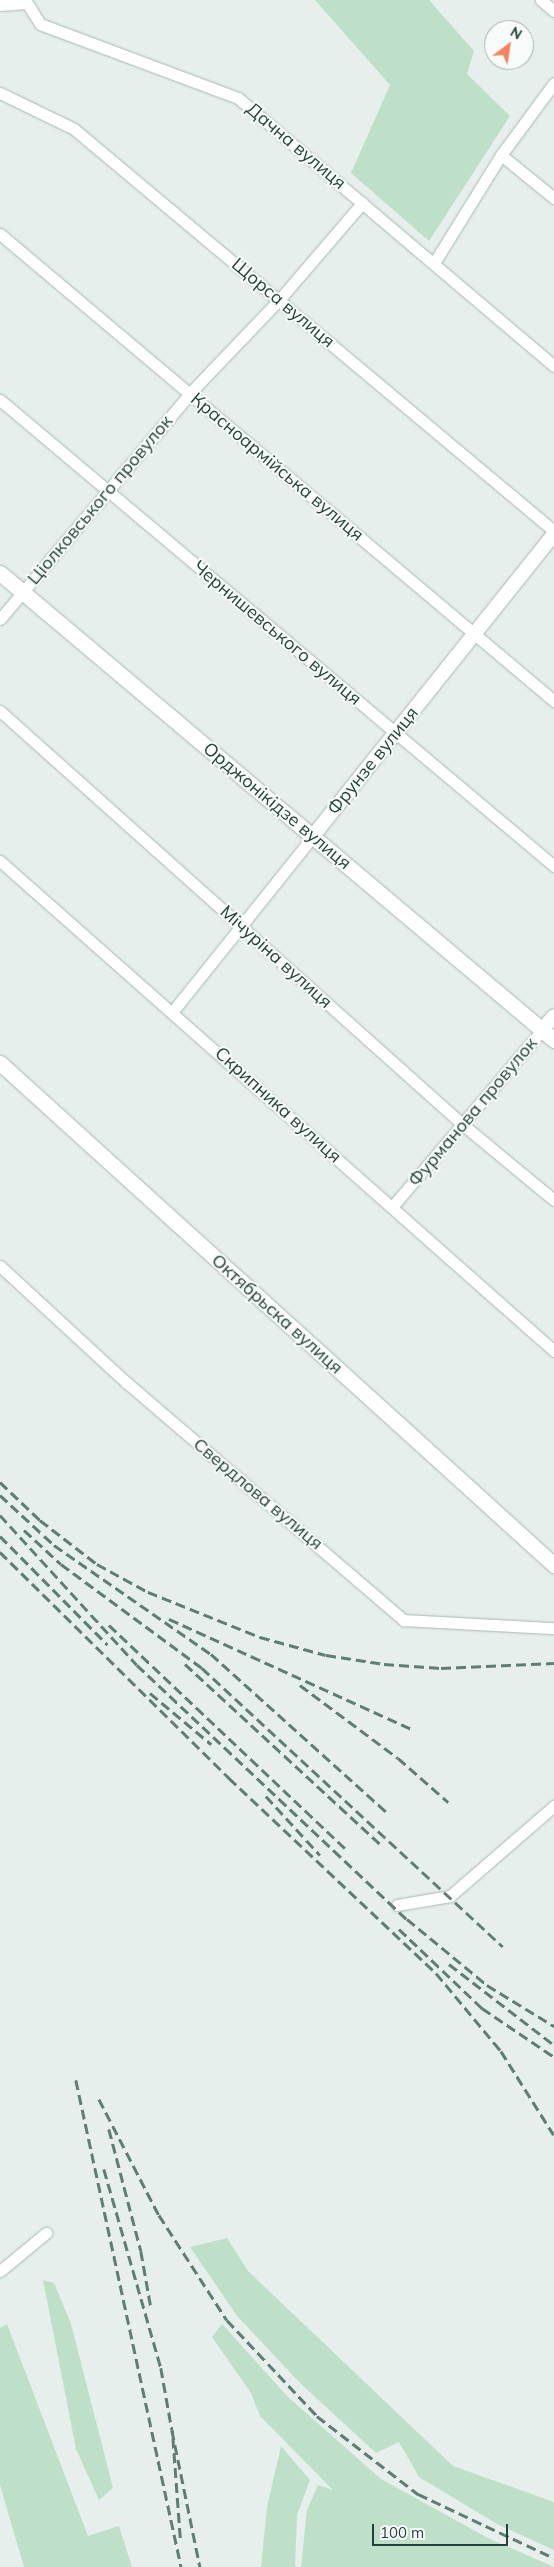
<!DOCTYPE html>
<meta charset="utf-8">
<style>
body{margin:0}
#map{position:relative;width:554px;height:2567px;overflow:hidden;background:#e6efeb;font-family:Mulish,sans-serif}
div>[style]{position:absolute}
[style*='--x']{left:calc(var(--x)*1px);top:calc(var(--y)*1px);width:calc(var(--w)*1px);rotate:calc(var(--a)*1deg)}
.green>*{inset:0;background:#bfe0c8}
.roads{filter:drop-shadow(0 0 1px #a8b8b2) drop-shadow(0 0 1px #a8b8b2)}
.minor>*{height:11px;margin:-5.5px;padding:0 5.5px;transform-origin:5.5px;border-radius:5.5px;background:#fff}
.tertiary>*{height:14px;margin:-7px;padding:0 7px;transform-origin:7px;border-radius:7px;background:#fff}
.secondary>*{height:15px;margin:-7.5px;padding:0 7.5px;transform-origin:7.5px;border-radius:7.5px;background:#fff}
.rail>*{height:2.5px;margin-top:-1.25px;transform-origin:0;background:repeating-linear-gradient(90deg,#5f7d75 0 10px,transparent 0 15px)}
span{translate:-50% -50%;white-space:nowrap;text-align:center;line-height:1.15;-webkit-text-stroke:4px #f7fbf9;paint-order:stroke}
.street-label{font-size:18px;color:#24423a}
.north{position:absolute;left:484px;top:20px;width:50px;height:50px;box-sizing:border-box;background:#f7fbf9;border:1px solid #a3b1ad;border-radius:50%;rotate:31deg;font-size:14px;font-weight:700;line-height:20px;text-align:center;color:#24423a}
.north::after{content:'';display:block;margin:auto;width:18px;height:22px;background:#f4845f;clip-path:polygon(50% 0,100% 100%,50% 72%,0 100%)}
.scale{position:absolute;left:372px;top:2524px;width:136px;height:22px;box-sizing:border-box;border:2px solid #24423a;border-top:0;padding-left:6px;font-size:15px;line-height:18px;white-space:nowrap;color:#24423a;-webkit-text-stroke:4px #f7fbf9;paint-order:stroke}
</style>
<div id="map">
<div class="green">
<i style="clip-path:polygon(315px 0,429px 0,474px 51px,467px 74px,510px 116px,429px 241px,351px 173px,390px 85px)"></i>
<i style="clip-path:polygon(227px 2238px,248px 2271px,453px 2466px,554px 2502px,554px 2550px,497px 2524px,419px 2477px,399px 2442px,376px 2453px,300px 2383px,237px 2316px,190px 2247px)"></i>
<i style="clip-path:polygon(43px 2280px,54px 2283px,71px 2324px,113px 2488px,99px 2500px,76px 2449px)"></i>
<i style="clip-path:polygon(7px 2324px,88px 2536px,119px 2526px,132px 2567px,24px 2567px,0 2485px,0 2328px)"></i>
<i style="clip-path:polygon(222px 2324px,288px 2397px,381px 2479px,488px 2538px,554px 2567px,301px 2567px,307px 2510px,318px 2485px,333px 2490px,260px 2416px,251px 2393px,212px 2337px)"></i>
<i style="clip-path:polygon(281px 2446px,310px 2480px,297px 2515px,295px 2567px,261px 2567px,267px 2507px)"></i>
</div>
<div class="roads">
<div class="minor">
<i style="--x:541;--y:0;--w:17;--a:40"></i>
<i style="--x:0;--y:5;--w:27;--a:-4"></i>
<i style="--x:27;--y:3;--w:25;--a:58"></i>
<i style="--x:40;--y:24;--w:211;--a:20.5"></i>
<i style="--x:238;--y:98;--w:414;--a:40.3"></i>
<i style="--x:0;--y:93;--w:82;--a:25.9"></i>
<i style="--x:74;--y:129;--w:626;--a:39.95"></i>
<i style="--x:501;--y:155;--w:68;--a:39.1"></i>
<i style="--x:0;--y:234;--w:725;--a:40.13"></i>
<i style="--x:434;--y:263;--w:127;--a:-58.2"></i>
<i style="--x:501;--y:155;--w:89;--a:-53.6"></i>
<i style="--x:0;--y:400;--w:724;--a:40.07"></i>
<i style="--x:0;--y:619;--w:295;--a:-49.9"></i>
<i style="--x:190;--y:393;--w:129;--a:-46.3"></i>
<i style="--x:279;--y:300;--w:128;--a:-49.4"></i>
<i style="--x:0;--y:711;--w:620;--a:41.79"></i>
<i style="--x:462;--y:1124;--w:119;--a:39.6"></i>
<i style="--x:0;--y:861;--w:740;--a:41.49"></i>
<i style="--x:173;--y:1011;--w:224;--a:-51.3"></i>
<i style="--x:392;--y:1207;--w:232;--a:-49.7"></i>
<i style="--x:0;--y:1266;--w:173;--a:42.7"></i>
<i style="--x:127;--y:1383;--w:365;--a:40.6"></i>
<i style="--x:404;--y:1620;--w:150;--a:3.1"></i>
<i style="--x:397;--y:1905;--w:54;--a:-9.6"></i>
<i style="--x:450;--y:1896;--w:138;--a:-40.9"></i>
<i style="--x:0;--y:2271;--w:60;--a:-39.6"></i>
</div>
<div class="tertiary">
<i style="--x:313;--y:836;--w:386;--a:-51.4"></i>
<i style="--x:542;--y:1030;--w:18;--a:-49"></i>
</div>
<div class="secondary">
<i style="--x:0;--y:573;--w:725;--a:40.13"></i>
<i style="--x:0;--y:1063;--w:748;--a:42.18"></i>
</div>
</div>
<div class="rail">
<i style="--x:0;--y:1482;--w:55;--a:43.5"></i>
<i style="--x:40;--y:1520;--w:72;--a:37.7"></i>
<i style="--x:97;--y:1564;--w:58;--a:28.8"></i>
<i style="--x:148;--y:1592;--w:121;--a:21.9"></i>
<i style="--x:260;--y:1637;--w:68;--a:15.3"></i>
<i style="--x:326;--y:1655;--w:59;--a:8.8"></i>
<i style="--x:384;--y:1664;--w:57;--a:4"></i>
<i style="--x:441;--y:1668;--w:113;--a:-2.5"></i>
<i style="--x:0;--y:1495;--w:74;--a:42.8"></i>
<i style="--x:54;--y:1545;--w:191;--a:34.8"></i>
<i style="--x:211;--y:1654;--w:239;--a:42"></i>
<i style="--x:0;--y:1515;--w:203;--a:47.6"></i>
<i style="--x:137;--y:1665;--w:371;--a:43.3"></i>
<i style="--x:407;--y:1919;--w:104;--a:39.5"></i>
<i style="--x:487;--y:1985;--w:79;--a:31.5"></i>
<i style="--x:24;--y:1530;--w:50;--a:42.6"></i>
<i style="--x:61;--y:1564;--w:175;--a:36.4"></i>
<i style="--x:202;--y:1668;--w:410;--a:42.8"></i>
<i style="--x:0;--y:1536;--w:153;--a:45.3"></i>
<i style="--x:0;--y:1552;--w:322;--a:44.6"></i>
<i style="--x:229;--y:1778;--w:284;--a:43.3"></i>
<i style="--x:436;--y:1973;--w:102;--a:50.2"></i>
<i style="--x:501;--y:2051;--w:99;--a:57.8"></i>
<i style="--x:169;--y:1619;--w:269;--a:24.4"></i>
<i style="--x:109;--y:1625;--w:325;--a:43.4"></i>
<i style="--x:185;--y:1664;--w:265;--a:42.7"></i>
<i style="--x:300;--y:1685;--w:122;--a:36.7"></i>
<i style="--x:398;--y:1758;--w:67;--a:41.3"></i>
<i style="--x:150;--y:1693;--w:80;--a:39.9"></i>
<i style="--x:266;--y:1796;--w:80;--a:47.5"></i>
<i style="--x:399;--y:1929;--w:115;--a:43.6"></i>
<i style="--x:482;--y:2008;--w:87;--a:34.2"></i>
<i style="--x:449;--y:1964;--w:133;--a:37.6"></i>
<i style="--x:76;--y:2080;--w:498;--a:77.8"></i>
<i style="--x:99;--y:2099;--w:131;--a:62.7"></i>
<i style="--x:159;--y:2215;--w:125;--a:57.1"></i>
<i style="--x:227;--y:2320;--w:132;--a:46.8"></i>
<i style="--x:317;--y:2416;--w:128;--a:37.7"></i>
<i style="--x:418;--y:2494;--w:150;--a:25.2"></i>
<i style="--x:109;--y:2129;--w:126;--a:75.3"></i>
<i style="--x:141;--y:2251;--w:57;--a:79.9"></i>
<i style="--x:104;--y:2169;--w:207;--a:74"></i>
<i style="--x:161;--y:2368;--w:63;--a:79.9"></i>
<i style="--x:180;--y:2538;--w:108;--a:-94.2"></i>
<i style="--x:172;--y:2430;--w:140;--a:78.4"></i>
</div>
<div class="street-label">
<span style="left:296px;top:146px;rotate:40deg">Дачна вулиця</span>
<span style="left:283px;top:303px;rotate:40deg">Щорса вулиця</span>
<span style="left:277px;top:467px;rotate:40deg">Красноармійська вулиця</span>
<span style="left:100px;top:500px;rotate:-50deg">Ціолковського провулок</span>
<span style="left:277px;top:633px;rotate:40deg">Чернишевського вулиця</span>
<span style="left:373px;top:761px;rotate:-51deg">Фрунзе вулиця</span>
<span style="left:277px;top:806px;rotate:40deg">Орджонікідзе вулиця</span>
<span style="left:276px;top:957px;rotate:42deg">Мічуріна вулиця</span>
<span style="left:278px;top:1105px;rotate:42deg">Скрипника вулиця</span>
<span style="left:473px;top:1112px;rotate:-50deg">Фурманова провулок</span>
<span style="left:277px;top:1314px;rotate:42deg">Октябрьска вулиця</span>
<span style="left:258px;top:1494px;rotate:40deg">Свердлова вулиця</span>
</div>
<div class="north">N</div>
<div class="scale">100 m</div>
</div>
